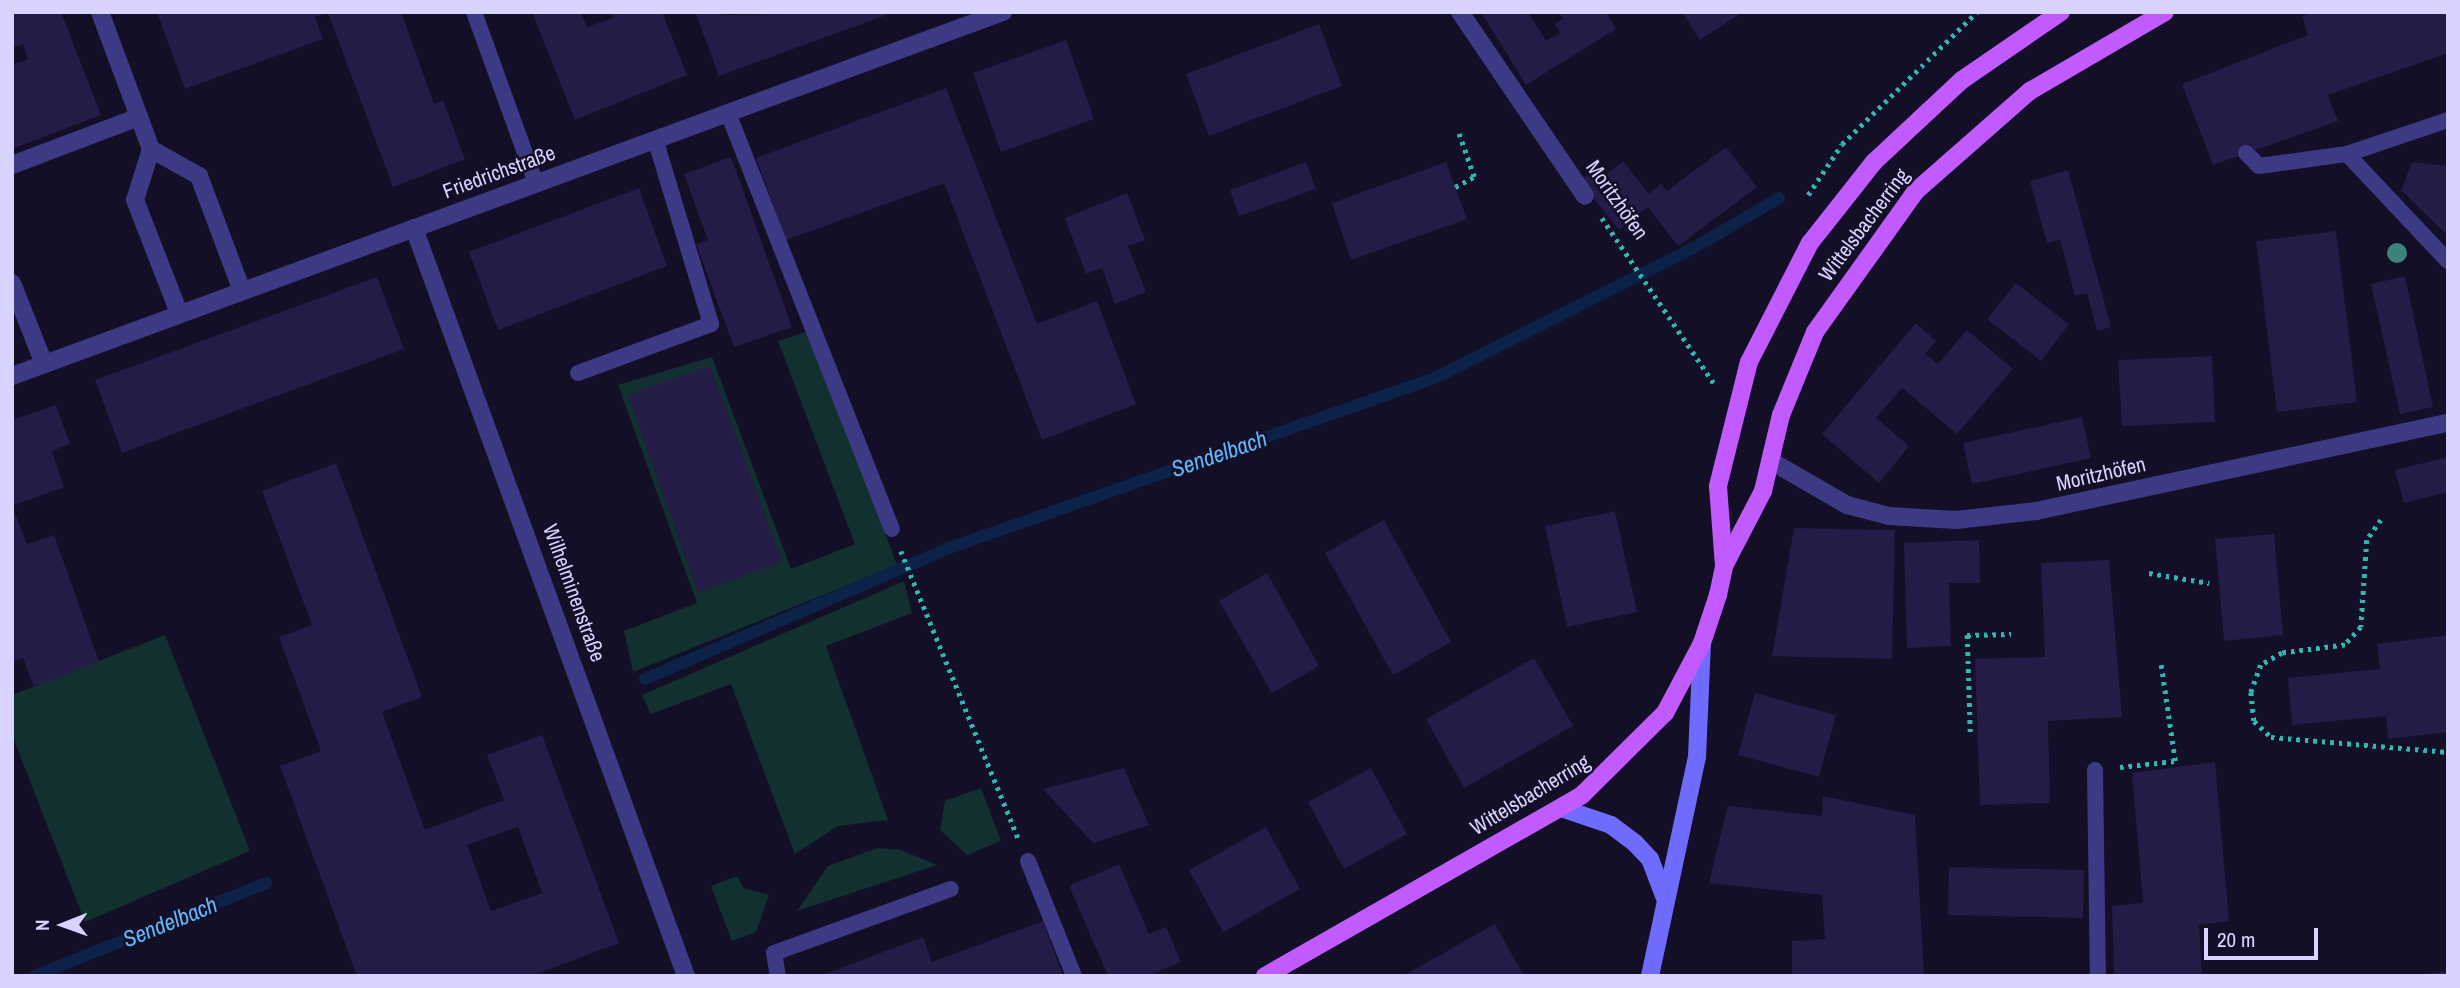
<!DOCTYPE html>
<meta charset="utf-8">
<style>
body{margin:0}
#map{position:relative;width:2460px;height:988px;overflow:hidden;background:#130f26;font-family:"Archivo Narrow",sans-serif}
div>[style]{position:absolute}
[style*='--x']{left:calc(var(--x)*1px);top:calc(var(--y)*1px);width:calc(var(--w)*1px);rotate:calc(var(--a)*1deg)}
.green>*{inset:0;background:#12302f}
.stream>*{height:12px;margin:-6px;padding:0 6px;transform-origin:6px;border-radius:6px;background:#0c2248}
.building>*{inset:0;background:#241b47}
.path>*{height:4.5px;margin-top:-2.25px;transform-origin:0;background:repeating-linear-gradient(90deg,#2fb8b0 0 3.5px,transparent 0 8.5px)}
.lane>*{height:16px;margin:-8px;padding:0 8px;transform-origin:8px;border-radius:8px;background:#3d3a85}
.street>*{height:18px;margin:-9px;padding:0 9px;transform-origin:9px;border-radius:9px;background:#3d3a85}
.secondary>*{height:18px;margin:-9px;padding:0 9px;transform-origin:9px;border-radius:9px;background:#6f6bff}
.primary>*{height:18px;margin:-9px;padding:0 9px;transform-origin:9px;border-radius:9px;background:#c25bff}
.trees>*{width:20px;height:20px;margin:-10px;border-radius:50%;background:#3d827b}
span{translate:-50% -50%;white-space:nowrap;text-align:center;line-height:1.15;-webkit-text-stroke:5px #130f26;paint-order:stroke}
.street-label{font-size:21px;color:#d9d4ff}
.water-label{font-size:23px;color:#62b6ff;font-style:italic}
.frame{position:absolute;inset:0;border:14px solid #d9d4ff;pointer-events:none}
.north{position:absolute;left:28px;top:890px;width:70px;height:70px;-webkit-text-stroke:5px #130f26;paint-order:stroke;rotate:269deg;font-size:19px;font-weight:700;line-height:28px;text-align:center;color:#d9d4ff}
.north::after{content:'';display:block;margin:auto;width:24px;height:32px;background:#d9d4ff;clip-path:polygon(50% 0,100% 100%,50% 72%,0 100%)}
.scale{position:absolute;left:2204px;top:928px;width:114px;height:32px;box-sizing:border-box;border:4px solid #d9d4ff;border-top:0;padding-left:9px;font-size:21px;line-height:24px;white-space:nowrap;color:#d9d4ff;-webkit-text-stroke:5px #130f26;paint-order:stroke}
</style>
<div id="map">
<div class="green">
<i style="clip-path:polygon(809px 331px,897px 565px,633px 672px,624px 631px,697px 603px,618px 385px,712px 357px,791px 569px,855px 544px,778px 341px)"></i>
<i style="clip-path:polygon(904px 581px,912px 613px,826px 646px,888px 820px,838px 826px,795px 854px,731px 684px,651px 714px,642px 695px)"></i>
<i style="clip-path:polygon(165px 635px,250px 851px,85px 922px,12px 735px,12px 695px)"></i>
<i style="clip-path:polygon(981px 788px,1001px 841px,967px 855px,940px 830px,945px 801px)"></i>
<i style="clip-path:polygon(877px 848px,901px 850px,937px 865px,797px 911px,828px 866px)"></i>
<i style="clip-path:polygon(737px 876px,744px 888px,769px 895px,756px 932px,732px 941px,711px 886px)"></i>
</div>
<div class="stream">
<i style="--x:645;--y:679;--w:331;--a:-23.3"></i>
<i style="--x:949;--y:548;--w:515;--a:-19.28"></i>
<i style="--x:1435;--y:378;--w:288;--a:-26.7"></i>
<i style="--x:1692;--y:249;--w:101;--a:-30.4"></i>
<i style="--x:35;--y:976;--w:249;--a:-21.9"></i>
</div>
<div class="building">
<i style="clip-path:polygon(12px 12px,61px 12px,101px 115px,12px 149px,12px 65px,28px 59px,23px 44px,12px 48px)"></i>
<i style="clip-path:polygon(157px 12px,401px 12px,434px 104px,443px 100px,465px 159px,393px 187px,328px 13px,315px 17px,323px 39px,185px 89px)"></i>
<i style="clip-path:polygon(532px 12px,581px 12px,587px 27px,613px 18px,612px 12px,662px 12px,687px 75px,575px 120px)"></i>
<i style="clip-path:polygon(695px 12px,726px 15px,892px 13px,719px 76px)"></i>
<i style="clip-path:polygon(1481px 12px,1528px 12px,1546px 41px,1560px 33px,1555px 24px,1563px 19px,1559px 12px,1606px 12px,1616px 29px,1526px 85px)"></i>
<i style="clip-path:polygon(1682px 12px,1743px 12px,1700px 40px)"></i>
<i style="clip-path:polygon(2313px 12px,2448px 12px,2448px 53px,2328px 95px,2338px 121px,2213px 165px,2182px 84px,2308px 35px,2302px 16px)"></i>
<i style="clip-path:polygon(1319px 24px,1342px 86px,1209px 136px,1186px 74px)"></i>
<i style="clip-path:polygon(1066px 40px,1094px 119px,1001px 152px,973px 73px)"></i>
<i style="clip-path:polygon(946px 88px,1037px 324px,1097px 301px,1136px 404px,1042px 440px,944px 183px,786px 240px,756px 158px)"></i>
<i style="clip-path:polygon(1726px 147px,1757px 187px,1678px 246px,1648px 207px,1619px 230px,1580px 181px,1590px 173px,1597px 182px,1623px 161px,1649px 194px,1661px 184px,1667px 191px)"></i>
<i style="clip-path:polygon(731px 157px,792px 327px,734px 347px,696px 244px,708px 240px,684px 174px)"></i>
<i style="clip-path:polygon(1306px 162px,1316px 189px,1239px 216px,1230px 190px)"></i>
<i style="clip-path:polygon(1446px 162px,1467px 219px,1351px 260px,1332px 203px)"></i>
<i style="clip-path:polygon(2412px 162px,2448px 166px,2448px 236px,2401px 190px)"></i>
<i style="clip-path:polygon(2068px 170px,2111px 327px,2097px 331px,2087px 293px,2075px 296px,2060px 240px,2047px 243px,2030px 181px)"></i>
<i style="clip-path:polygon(639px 188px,667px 266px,498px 330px,469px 252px)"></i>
<i style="clip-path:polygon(1127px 193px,1145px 240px,1128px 246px,1146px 292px,1115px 304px,1102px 268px,1086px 274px,1065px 218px)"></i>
<i style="clip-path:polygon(2336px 231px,2357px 402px,2277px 412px,2256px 241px)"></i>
<i style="clip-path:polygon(2405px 276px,2433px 407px,2400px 414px,2371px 284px)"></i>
<i style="clip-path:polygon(377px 277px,404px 349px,122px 453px,95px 380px)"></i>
<i style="clip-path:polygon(2016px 283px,2069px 324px,2041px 361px,1987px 319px)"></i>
<i style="clip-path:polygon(1916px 323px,1936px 341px,1925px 354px,1938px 364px,1967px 330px,2013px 369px,1957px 434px,1902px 388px,1876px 418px,1909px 446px,1879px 483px,1822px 434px)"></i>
<i style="clip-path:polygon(2212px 356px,2215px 422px,2122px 426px,2118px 360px)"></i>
<i style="clip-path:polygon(710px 366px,782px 562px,698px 592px,628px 395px)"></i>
<i style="clip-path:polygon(56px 405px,70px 444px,52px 451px,64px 487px,12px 506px,12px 420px)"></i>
<i style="clip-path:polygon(2082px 417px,2091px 458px,1972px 484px,1963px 443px)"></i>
<i style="clip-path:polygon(2448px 457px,2448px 492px,2404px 503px,2395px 470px)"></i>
<i style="clip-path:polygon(evenodd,336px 463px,422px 697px,382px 712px,425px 830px,504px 800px,487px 755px,542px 735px,619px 943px,531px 976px,357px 976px,280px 766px,321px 751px,279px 637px,312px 625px,262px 491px,336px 463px,518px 827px,542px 893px,491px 911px,467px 845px,518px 827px)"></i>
<i style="clip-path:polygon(12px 506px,27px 544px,54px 535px,99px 661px,34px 687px,23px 658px,12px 662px)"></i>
<i style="clip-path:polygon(1615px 511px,1637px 612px,1567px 627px,1545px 526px)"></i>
<i style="clip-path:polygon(1384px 520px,1451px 642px,1393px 675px,1325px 553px)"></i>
<i style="clip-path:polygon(1794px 528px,1895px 530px,1892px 659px,1772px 656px)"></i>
<i style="clip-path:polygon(2274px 534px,2283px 635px,2224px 641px,2215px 539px)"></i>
<i style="clip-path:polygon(1979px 540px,1980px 583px,1949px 583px,1951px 646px,1907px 648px,1904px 543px)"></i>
<i style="clip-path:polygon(2109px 560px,2122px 717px,2048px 721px,2050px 803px,1980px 805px,1975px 659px,2045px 657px,2041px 563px)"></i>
<i style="clip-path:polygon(1267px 573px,1319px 666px,1272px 693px,1219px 601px)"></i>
<i style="clip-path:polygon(2448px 635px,2448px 732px,2388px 739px,2386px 716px,2292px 725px,2288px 678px,2380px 669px,2377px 644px)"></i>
<i style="clip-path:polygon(1534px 658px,1573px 726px,1464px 788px,1426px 719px)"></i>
<i style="clip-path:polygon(1755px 693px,1836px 715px,1819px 777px,1738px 755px)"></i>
<i style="clip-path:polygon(2215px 762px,2229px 921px,2199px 925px,2202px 976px,2114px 976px,2112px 906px,2143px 903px,2132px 773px)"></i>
<i style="clip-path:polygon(1124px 768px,1149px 825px,1093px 843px,1043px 789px)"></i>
<i style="clip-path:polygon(1371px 768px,1407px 834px,1344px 869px,1308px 802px)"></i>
<i style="clip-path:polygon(1823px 796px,1915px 815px,1924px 976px,1792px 976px,1792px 941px,1825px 939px,1822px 895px,1709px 883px,1728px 806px,1822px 816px)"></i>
<i style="clip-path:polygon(1266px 827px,1300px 889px,1223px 932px,1189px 870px)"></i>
<i style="clip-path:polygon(1119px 864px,1149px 934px,1166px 927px,1181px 962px,1148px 976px,1108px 976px,1069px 886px)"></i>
<i style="clip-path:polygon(1949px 867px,2084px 870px,2083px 918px,1948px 915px)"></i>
<i style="clip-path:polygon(1043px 921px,1063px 976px,825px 974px,923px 937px,932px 962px)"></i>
<i style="clip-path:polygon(1495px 924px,1524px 976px,1403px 976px)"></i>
<i style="clip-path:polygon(2448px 971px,2448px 976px,2425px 976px,2425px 974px)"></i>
</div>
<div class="path">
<i style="--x:1455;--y:187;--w:21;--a:-28"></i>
<i style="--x:1474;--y:177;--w:46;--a:-109.2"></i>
<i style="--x:1808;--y:195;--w:61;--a:-56.3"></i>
<i style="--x:1842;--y:144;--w:189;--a:-44.4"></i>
<i style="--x:1602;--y:218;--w:202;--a:55.9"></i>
<i style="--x:2381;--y:520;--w:24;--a:125"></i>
<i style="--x:2367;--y:540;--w:87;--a:93.9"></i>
<i style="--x:2361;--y:627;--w:24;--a:132"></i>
<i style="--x:2345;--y:645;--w:64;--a:172.8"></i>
<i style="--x:2282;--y:653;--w:24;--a:150"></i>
<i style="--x:2261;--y:665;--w:29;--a:110"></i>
<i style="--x:2251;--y:692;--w:29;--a:84"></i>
<i style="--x:2254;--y:721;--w:23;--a:43"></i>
<i style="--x:2271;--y:737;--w:178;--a:4.8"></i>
<i style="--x:901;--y:551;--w:310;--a:67.8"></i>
<i style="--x:2149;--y:573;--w:61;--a:9.5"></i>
<i style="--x:1970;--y:732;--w:97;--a:-91.8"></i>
<i style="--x:1967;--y:635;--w:44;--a:-1.3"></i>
<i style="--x:2120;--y:767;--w:55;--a:-6.2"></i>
<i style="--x:2175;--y:761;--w:97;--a:-98.3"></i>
</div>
<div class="lane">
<i style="--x:474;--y:12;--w:182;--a:70.1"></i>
<i style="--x:728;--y:113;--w:447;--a:68.5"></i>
<i style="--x:2448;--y:120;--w:107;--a:161.4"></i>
<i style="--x:2347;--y:154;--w:147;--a:46.7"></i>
<i style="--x:2246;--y:153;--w:18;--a:45"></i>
<i style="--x:2259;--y:166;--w:89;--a:-7.8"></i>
<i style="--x:578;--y:373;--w:142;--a:-20.2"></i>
<i style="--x:711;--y:324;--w:193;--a:-106.8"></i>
<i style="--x:2095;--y:770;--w:206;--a:89.2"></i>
<i style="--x:1028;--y:861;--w:124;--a:68.2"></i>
<i style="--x:778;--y:976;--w:23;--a:-100"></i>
<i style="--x:774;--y:953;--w:188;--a:-19.9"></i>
</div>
<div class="street">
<i style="--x:100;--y:12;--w:146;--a:69.6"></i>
<i style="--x:151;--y:149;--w:53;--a:107.4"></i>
<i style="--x:135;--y:200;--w:121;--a:68.7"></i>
<i style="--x:1460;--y:12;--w:222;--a:55.8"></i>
<i style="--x:151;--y:149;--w:55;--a:29.4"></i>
<i style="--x:199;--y:176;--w:123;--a:69.5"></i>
<i style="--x:12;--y:165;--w:136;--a:-20.7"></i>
<i style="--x:414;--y:228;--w:796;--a:70.02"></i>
<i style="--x:12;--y:283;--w:87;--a:68.4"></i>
<i style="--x:12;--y:376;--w:1056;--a:-20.17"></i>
<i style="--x:1771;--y:461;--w:88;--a:30.1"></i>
<i style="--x:1847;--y:505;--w:43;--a:14.7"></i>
<i style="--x:1889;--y:516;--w:67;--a:3.4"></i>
<i style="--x:1956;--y:520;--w:81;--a:-6.4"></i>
<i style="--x:2036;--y:511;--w:421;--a:-12.1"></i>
</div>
<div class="secondary">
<i style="--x:1561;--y:808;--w:53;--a:18.8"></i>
<i style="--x:1611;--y:825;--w:30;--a:37"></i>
<i style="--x:1635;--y:843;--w:22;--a:47"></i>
<i style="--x:1650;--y:859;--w:42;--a:69"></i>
<i style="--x:1650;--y:976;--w:224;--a:-77.9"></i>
<i style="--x:1697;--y:757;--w:114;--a:-87.5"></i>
</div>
<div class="primary">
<i style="--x:1724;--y:566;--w:85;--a:-62.5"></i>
<i style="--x:1763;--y:491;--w:78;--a:-76.7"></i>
<i style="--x:1781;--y:415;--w:90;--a:-67.7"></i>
<i style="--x:1815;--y:332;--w:173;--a:-54.4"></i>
<i style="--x:1916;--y:191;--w:152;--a:-41.3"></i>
<i style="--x:2030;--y:91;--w:156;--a:-30.3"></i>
<i style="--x:1265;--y:976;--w:365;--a:-29.7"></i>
<i style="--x:1582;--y:795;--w:117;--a:-44.7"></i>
<i style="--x:1665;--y:713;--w:79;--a:-62.1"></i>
<i style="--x:1702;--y:643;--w:51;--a:-71.6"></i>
<i style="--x:1718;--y:595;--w:30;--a:-78"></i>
<i style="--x:1724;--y:566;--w:80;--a:-94.3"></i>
<i style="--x:1718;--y:486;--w:128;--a:-76"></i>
<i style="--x:1749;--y:362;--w:134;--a:-62.9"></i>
<i style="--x:1810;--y:243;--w:103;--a:-51.7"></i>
<i style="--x:1874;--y:162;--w:63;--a:-43.1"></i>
<i style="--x:1920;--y:119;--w:57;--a:-42.9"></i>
<i style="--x:1962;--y:80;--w:120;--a:-34.5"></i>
</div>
<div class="trees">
<i style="left:2397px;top:253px"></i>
</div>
<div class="street-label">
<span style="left:499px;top:172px;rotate:-20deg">Friedrichstraße</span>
<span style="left:1617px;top:200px;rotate:55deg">Moritzhöfen</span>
<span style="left:1864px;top:225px;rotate:-53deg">Wittelsbacherring</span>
<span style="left:2101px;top:474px;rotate:-13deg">Moritzhöfen</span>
<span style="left:574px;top:593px;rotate:70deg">Wilhelminenstraße</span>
<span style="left:1530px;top:795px;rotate:-31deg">Wittelsbacherring</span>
</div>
<div class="water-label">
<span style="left:1219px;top:454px;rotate:-19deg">Sendelbach</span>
<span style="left:170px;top:922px;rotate:-22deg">Sendelbach</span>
</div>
<div class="frame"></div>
<div class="north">N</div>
<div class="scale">20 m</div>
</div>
